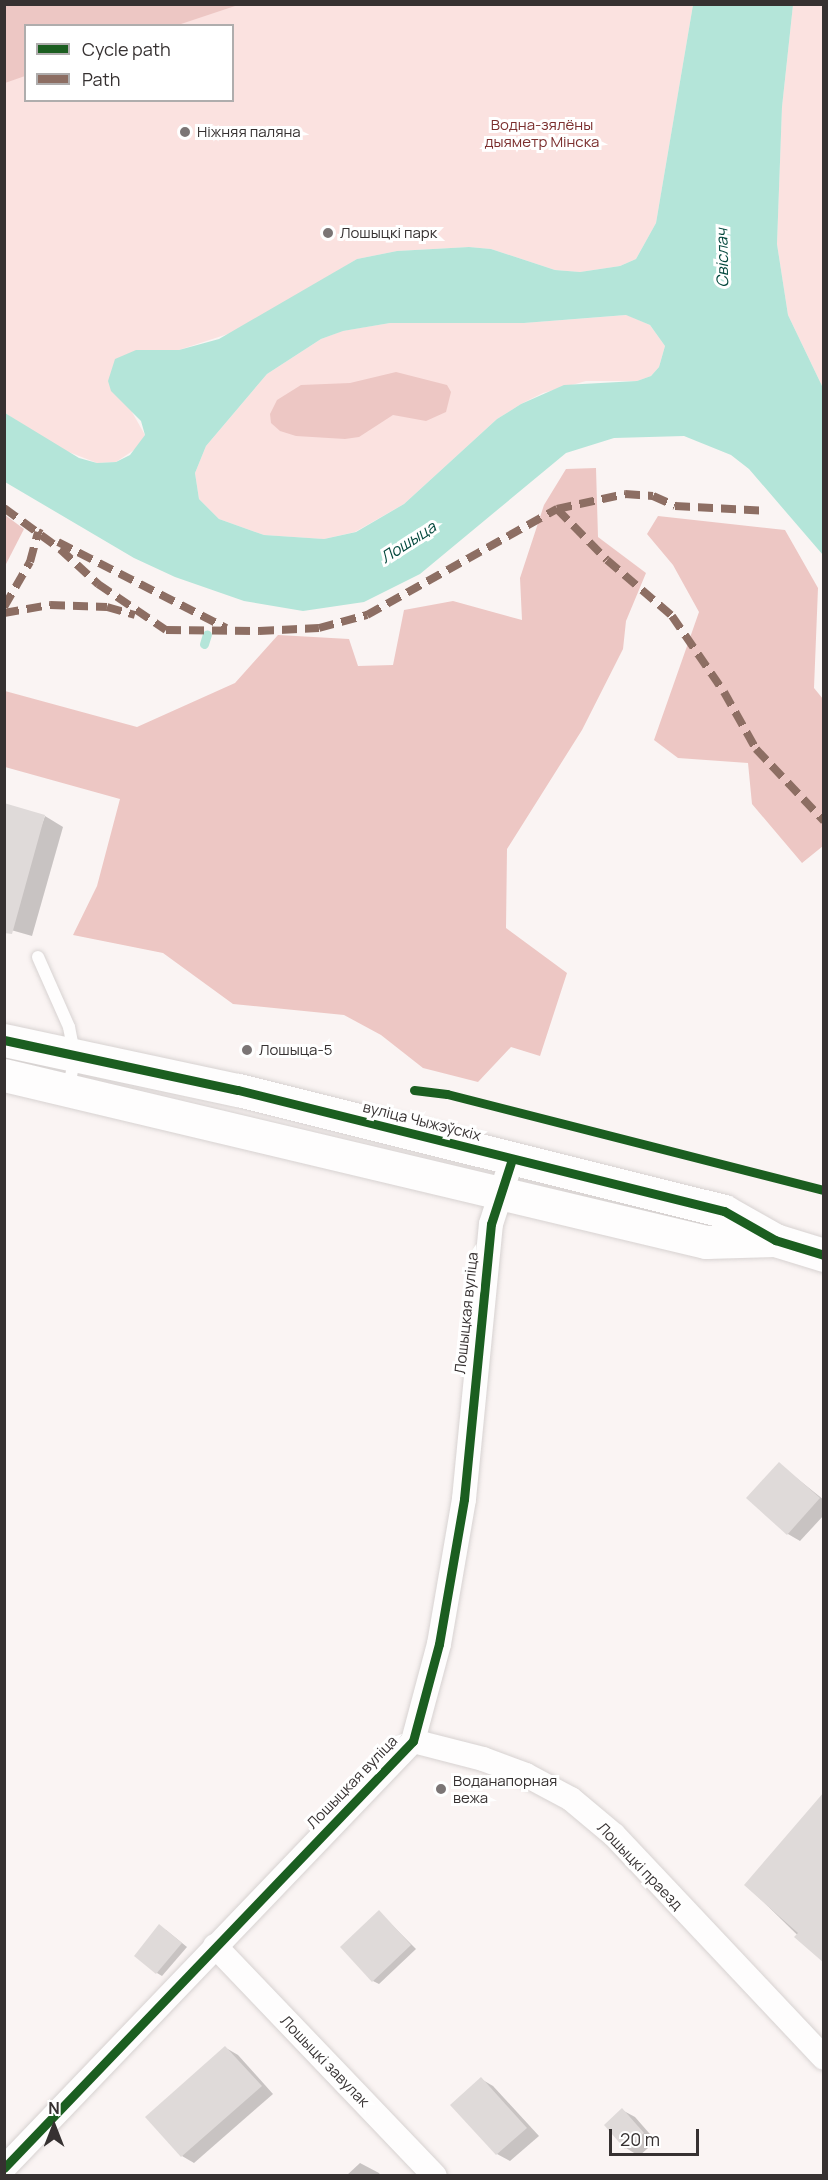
<!DOCTYPE html>
<meta charset="utf-8">
<style>
body{margin:0}
#map{position:relative;width:828px;height:2180px;overflow:hidden;background:#faf4f3;font-family:Manrope,sans-serif}
div>[style]{position:absolute}
[style*='--x']{left:calc(var(--x)*1px);top:calc(var(--y)*1px);width:calc(var(--w)*1px);rotate:calc(var(--a)*1deg)}
.green>*{inset:0;background:#fbe2e0}
.forest>*{inset:0;background:#edc7c4}
.water>*{inset:0;background:#b4e5d9}
.shadow>*{inset:0;background:#0003}
.stream>*{height:9px;margin:-4.5px;padding:0 4.5px;transform-origin:4.5px;border-radius:4.5px;background:#b4e5d9}
.building>*{inset:0;background:#dfdad9}
.roads{filter:drop-shadow(0 0 2px #d7d2d1) drop-shadow(0 0 2px #d7d2d1)}
.lane>*{height:12px;margin:-6px;padding:0 6px;transform-origin:6px;border-radius:6px;background:#fefdfd}
.street>*{height:24px;margin:-12px;padding:0 12px;transform-origin:12px;border-radius:12px;background:#fefdfd}
.secondary>*{height:33px;margin:-16.5px;padding:0 16.5px;transform-origin:16.5px;border-radius:16.5px;background:#fefdfd}
.quiet>*{height:8px;margin-top:-4px;transform-origin:0;background:repeating-linear-gradient(90deg,#8d6e63 0 15px,transparent 0 23px)}
.cycleway>*{height:9px;margin:-4.5px;padding:0 4.5px;transform-origin:4.5px;border-radius:4.5px;background:#1b5e20}
.dots>*{width:16px;height:16px;translate:-50% -50%;box-sizing:border-box;border:3px solid #fff;border-radius:50%}
span{translate:-50% -50%;white-space:nowrap;text-align:center;line-height:1.15;-webkit-text-stroke:6px #fff;paint-order:stroke}
.park-label{font-size:15px;color:#7b2f2e}
.poi-label{font-size:15px;color:#363131}
.left{translate:0 -50%;text-align:left}
.street-label{font-size:15px;color:#363131}
.water-label{font-size:16px;color:#04483d;font-style:italic}
.frame{position:absolute;inset:0;border:6px solid #363131;pointer-events:none}
.legend{position:absolute;left:24px;top:24px;width:210px;height:78px;box-sizing:border-box;background:#fff;border:2px solid #afadad;margin:0;padding:8px 10px;list-style:none;font-size:18px;color:#363131}
.legend li{display:flex;align-items:center;gap:12px;height:30px}
.legend b{width:30px;border:2px solid #afadad}
.north{position:absolute;left:24px;top:2096px;width:60px;height:60px;-webkit-text-stroke:4px #fff;paint-order:stroke;rotate:0deg;font-size:16px;font-weight:700;line-height:24px;text-align:center;color:#363131}
.north::after{content:'';display:block;margin:auto;width:21px;height:27px;background:#363131;clip-path:polygon(50% 0,100% 100%,50% 72%,0 100%)}
.scale{position:absolute;left:609px;top:2129px;width:90px;height:27px;box-sizing:border-box;border:3px solid #363131;border-top:0;padding-left:8px;font-size:18px;line-height:21px;white-space:nowrap;color:#363131;-webkit-text-stroke:4px #fff;paint-order:stroke}
</style>
<div id="map">
<div class="green">
<i style="clip-path:polygon(evenodd,4px 5px,693px 5px,656px 223px,636px 259px,620px 266px,580px 272px,555px 270px,491px 249px,469px 247px,397px 251px,357px 259px,240px 330px,179px 350px,132px 412px,145px 435px,140px 446px,116px 462px,97px 463px,61px 449px,5px 413px,4px 5px,26px 26px,232px 26px,232px 100px,26px 100px,26px 26px)"></i>
<i style="clip-path:polygon(793px 5px,823px 5px,823px 388px,788px 315px,777px 244px,782px 107px)"></i>
<i style="clip-path:polygon(627px 315px,650px 325px,665px 346px,659px 367px,651px 376px,637px 381px,586px 381px,543px 393px,521px 404px,497px 419px,404px 504px,355px 532px,324px 539px,264px 535px,219px 519px,199px 499px,195px 473px,206px 446px,267px 374px,321px 339px,342px 331px,390px 323px,524px 323px)"></i>
</div>
<div class="forest">
<i style="clip-path:polygon(4px 5px,5px 4px,238px 5px,178px 25px,26px 26px,25px 76px,5px 83px)"></i>
<i style="clip-path:polygon(396px 372px,447px 385px,451px 392px,446px 412px,426px 421px,393px 415px,359px 437px,345px 439px,296px 436px,280px 431px,271px 423px,270px 414px,277px 400px,301px 385px,350px 383px)"></i>
<i style="clip-path:polygon(596px 468px,598px 537px,646px 573px,626px 621px,623px 649px,582px 730px,507px 849px,506px 928px,567px 973px,540px 1056px,511px 1047px,478px 1082px,423px 1068px,381px 1035px,344px 1015px,233px 1004px,163px 953px,73px 935px,97px 886px,120px 799px,5px 767px,5px 691px,137px 727px,235px 683px,278px 635px,349px 639px,358px 666px,393px 665px,404px 610px,453px 601px,522px 620px,520px 578px,544px 505px,566px 469px)"></i>
<i style="clip-path:polygon(5px 515px,24px 529px,5px 566px)"></i>
<i style="clip-path:polygon(658px 516px,785px 530px,818px 588px,814px 688px,823px 699px,823px 846px,802px 863px,752px 804px,748px 763px,678px 758px,654px 740px,699px 612px,673px 565px,647px 534px)"></i>
</div>
<div class="water">
<i style="clip-path:polygon(evenodd,693px 5px,793px 5px,782px 107px,777px 244px,788px 315px,823px 388px,823px 555px,749px 469px,731px 455px,684px 436px,614px 438px,566px 453px,420px 574px,364px 602px,303px 611px,244px 601px,175px 577px,134px 558px,5px 482px,5px 413px,79px 458px,97px 463px,116px 462px,130px 455px,145px 435px,141px 421px,111px 391px,108px 381px,115px 359px,136px 350px,179px 350px,219px 339px,357px 259px,397px 251px,469px 247px,491px 249px,555px 270px,580px 272px,620px 266px,636px 259px,656px 223px,693px 5px,626px 315px,650px 325px,665px 346px,659px 367px,651px 376px,637px 381px,564px 385px,521px 404px,497px 419px,404px 504px,356px 532px,324px 539px,264px 535px,219px 519px,199px 499px,195px 473px,206px 446px,267px 374px,321px 339px,343px 331px,390px 323px,524px 323px,626px 315px)"></i>
</div>
<div class="shadow">
<i style="clip-path:polygon(45px 816px,63px 827px,32px 936px,4px 928px)"></i>
<i style="clip-path:polygon(779px 1464px,824px 1500px,824px 1515px,800px 1541px,788px 1534px)"></i>
<i style="clip-path:polygon(824px 1810px,824px 1961px,746px 1885px)"></i>
<i style="clip-path:polygon(379px 1912px,416px 1949px,379px 1984px,373px 1981px)"></i>
<i style="clip-path:polygon(166px 1930px,187px 1947px,162px 1976px,157px 1973px)"></i>
<i style="clip-path:polygon(226px 2048px,238px 2055px,273px 2094px,194px 2163px,182px 2156px)"></i>
<i style="clip-path:polygon(481px 2079px,493px 2086px,539px 2136px,510px 2161px,497px 2154px)"></i>
<i style="clip-path:polygon(622px 2110px,635px 2117px,656px 2141px,639px 2156px,626px 2148px,606px 2125px)"></i>
<i style="clip-path:polygon(360px 2163px,379px 2173px,381px 2176px,346px 2176px)"></i>
</div>
<div class="stream">
<i style="--x:204;--y:644;--w:10;--a:-73"></i>
</div>
<div class="building">
<i style="clip-path:polygon(4px 803px,45px 815px,12px 934px,4px 933px)"></i>
<i style="clip-path:polygon(779px 1462px,820px 1498px,787px 1535px,746px 1498px)"></i>
<i style="clip-path:polygon(824px 1792px,824px 1963px,794px 1937px,798px 1933px,744px 1885px)"></i>
<i style="clip-path:polygon(379px 1910px,411px 1945px,372px 1982px,340px 1947px)"></i>
<i style="clip-path:polygon(159px 1924px,182px 1943px,156px 1974px,134px 1956px)"></i>
<i style="clip-path:polygon(225px 2046px,262px 2086px,181px 2157px,145px 2117px)"></i>
<i style="clip-path:polygon(481px 2077px,527px 2128px,496px 2155px,450px 2105px)"></i>
<i style="clip-path:polygon(622px 2108px,644px 2133px,625px 2149px,604px 2125px)"></i>
</div>
<div class="roads">
<div class="lane">
<i style="--x:38;--y:957;--w:77;--a:66.1"></i>
<i style="--x:69;--y:1027;--w:31;--a:79"></i>
<i style="--x:75;--y:1057;--w:33;--a:102"></i>
</div>
<div class="street">
<i style="--x:413;--y:1741;--w:72;--a:14.4"></i>
<i style="--x:483;--y:1759;--w:46;--a:20.4"></i>
<i style="--x:526;--y:1775;--w:51;--a:28.1"></i>
<i style="--x:571;--y:1799;--w:56;--a:39.9"></i>
<i style="--x:614;--y:1835;--w:306;--a:46.7"></i>
<i style="--x:215;--y:1946;--w:318;--a:46.3"></i>
<i style="--x:4;--y:2168;--w:591;--a:-46.23"></i>
<i style="--x:413;--y:1741;--w:100;--a:-75"></i>
<i style="--x:439;--y:1644;--w:147;--a:-80.2"></i>
<i style="--x:464;--y:1499;--w:276;--a:-84.4"></i>
<i style="--x:491;--y:1224;--w:68;--a:-72.1"></i>
</div>
<div class="secondary">
<i style="--x:4;--y:1040;--w:239;--a:12.1"></i>
<i style="--x:238;--y:1090;--w:501;--a:13.98"></i>
<i style="--x:724;--y:1211;--w:59;--a:29.6"></i>
<i style="--x:775;--y:1240;--w:51;--a:17"></i>
<i style="--x:4;--y:1075;--w:722;--a:13.38"></i>
<i style="--x:706;--y:1242;--w:69;--a:-1.7"></i>
</div>
</div>
<div class="quiet">
<i style="--x:4;--y:508;--w:69;--a:36.2"></i>
<i style="--x:60;--y:549;--w:52;--a:42.6"></i>
<i style="--x:98;--y:584;--w:82;--a:34.1"></i>
<i style="--x:166;--y:630;--w:93;--a:0.6"></i>
<i style="--x:259;--y:631;--w:60;--a:-2.9"></i>
<i style="--x:319;--y:628;--w:50;--a:-15.2"></i>
<i style="--x:367;--y:615;--w:218;--a:-29.2"></i>
<i style="--x:557;--y:509;--w:70;--a:-12.4"></i>
<i style="--x:625;--y:494;--w:28;--a:4"></i>
<i style="--x:653;--y:496;--w:24;--a:24"></i>
<i style="--x:675;--y:506;--w:91;--a:3.1"></i>
<i style="--x:557;--y:509;--w:71;--a:45.6"></i>
<i style="--x:607;--y:560;--w:86;--a:40.7"></i>
<i style="--x:672;--y:616;--w:92;--a:55.6"></i>
<i style="--x:724;--y:692;--w:65;--a:60.7"></i>
<i style="--x:756;--y:749;--w:99;--a:46.6"></i>
<i style="--x:58;--y:542;--w:189;--a:27.1"></i>
<i style="--x:4;--y:607;--w:52;--a:-60"></i>
<i style="--x:30;--y:562;--w:31;--a:-75"></i>
<i style="--x:38;--y:532;--w:4;--a:27"></i>
<i style="--x:4;--y:613;--w:47;--a:-9.9"></i>
<i style="--x:50;--y:605;--w:57;--a:2"></i>
<i style="--x:107;--y:607;--w:29;--a:16"></i>
</div>
<div class="cycleway">
<i style="--x:4;--y:1040;--w:239;--a:12.1"></i>
<i style="--x:238;--y:1090;--w:501;--a:13.98"></i>
<i style="--x:724;--y:1211;--w:59;--a:29.6"></i>
<i style="--x:775;--y:1240;--w:51;--a:17"></i>
<i style="--x:414;--y:1090;--w:33;--a:7"></i>
<i style="--x:447;--y:1094;--w:389;--a:14.3"></i>
<i style="--x:4;--y:2168;--w:591;--a:-46.23"></i>
<i style="--x:413;--y:1741;--w:100;--a:-75"></i>
<i style="--x:439;--y:1644;--w:147;--a:-80.2"></i>
<i style="--x:464;--y:1499;--w:276;--a:-84.4"></i>
<i style="--x:491;--y:1224;--w:68;--a:-72.1"></i>
</div>
<div class="dots">
<i style="left:185px;top:132px;background:#7b7575"></i>
<i style="left:328px;top:233px;background:#7b7575"></i>
<i style="left:247px;top:1050px;background:#7b7575"></i>
<i style="left:441px;top:1789px;background:#7b7575"></i>
</div>
<div class="park-label">
<span style="left:542px;top:133px">Водна-зялёны<br>дыяметр Мінска</span>
</div>
<div class="poi-label">
<span class="left" style="left:197px;top:132px">Ніжняя паляна</span>
<span class="left" style="left:340px;top:233px">Лошыцкі парк</span>
<span class="left" style="left:259px;top:1050px">Лошыца-5</span>
<span class="left" style="left:453px;top:1789px">Воданапорная<br>вежа</span>
</div>
<div class="street-label">
<span style="left:422px;top:1121px;rotate:14deg">вуліца Чыжэўскіх</span>
<span style="left:466px;top:1313px;rotate:-84deg">Лошыцкая вуліца</span>
<span style="left:352px;top:1782px;rotate:-46deg">Лошыцкая вуліца</span>
<span style="left:640px;top:1866px;rotate:46deg">Лошыцкі праезд</span>
<span style="left:325px;top:2061px;rotate:46deg">Лошыцкі завулак</span>
</div>
<div class="water-label">
<span style="left:722px;top:258px;rotate:-91deg">Свіслач</span>
<span style="left:408px;top:542px;rotate:-33deg">Лошыца</span>
</div>
<div class="frame"></div>
<ul class="legend">
<li><b style="height:8px;background:#1b5e20"></b>Cycle path</li>
<li><b style="height:8px;background:#8d6e63"></b>Path</li>
</ul>
<div class="north">N</div>
<div class="scale">20 m</div>
</div>
